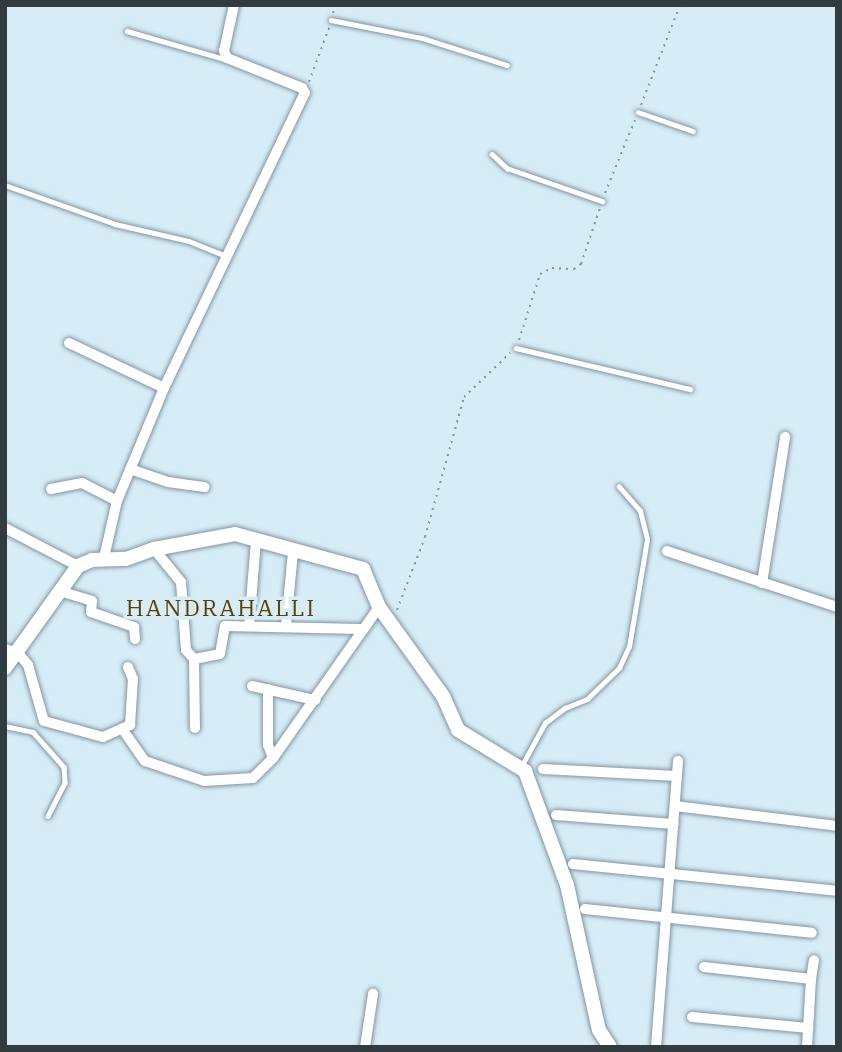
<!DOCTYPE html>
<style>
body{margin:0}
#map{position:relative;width:842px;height:1052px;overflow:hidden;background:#d6ecf7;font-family:"IBM Plex Serif",serif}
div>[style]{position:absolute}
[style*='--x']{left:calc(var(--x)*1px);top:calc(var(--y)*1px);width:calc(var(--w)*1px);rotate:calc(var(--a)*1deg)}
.path>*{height:2px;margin-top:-1px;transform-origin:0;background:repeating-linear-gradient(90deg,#85959d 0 2px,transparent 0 7px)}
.roads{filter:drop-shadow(0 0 2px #8296a0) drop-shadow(0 0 2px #8296a0)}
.lane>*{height:4.5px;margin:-2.25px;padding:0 2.25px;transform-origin:2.25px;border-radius:2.25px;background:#fff}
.street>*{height:10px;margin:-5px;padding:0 5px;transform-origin:5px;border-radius:5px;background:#fff}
.secondary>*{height:14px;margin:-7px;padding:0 7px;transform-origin:7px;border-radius:7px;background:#fff}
span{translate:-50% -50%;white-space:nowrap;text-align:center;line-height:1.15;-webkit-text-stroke:7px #d6ecf7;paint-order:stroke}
.quarter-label{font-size:23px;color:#5e4005;letter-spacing:2px}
.frame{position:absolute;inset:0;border:7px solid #323b3f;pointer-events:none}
</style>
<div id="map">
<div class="path">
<i style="--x:333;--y:13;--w:8;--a:-76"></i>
<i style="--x:309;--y:82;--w:58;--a:-69.7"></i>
<i style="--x:641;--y:105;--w:107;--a:-68.7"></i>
<i style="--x:605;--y:193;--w:79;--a:-67.7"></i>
<i style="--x:519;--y:340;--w:69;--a:-72.3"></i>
<i style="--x:540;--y:274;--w:13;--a:-27"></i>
<i style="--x:552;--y:268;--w:22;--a:3"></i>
<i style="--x:574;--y:269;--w:9;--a:-36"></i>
<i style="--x:581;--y:264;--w:59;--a:-71.3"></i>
<i style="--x:397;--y:610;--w:78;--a:-69"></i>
<i style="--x:425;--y:537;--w:145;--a:-74.4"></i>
<i style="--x:464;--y:397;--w:64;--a:-43.7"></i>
</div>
<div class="roads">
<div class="lane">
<i style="--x:331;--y:20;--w:93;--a:11.2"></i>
<i style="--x:422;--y:38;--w:89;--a:17.6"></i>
<i style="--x:127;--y:31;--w:105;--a:16"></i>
<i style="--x:638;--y:112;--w:58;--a:19.1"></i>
<i style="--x:492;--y:154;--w:21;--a:43"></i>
<i style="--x:507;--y:168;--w:101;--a:19.2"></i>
<i style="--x:5;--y:185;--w:117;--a:19.5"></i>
<i style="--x:115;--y:224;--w:76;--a:12.9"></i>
<i style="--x:189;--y:241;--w:40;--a:22"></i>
<i style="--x:516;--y:348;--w:179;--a:13.3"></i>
<i style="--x:5;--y:726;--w:29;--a:12"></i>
<i style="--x:33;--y:732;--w:47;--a:48.5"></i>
<i style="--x:64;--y:767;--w:16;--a:86"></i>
<i style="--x:65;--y:783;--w:37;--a:117"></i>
<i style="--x:522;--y:765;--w:48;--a:-61.3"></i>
<i style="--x:545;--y:723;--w:25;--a:-37"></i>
<i style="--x:565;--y:708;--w:24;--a:-22"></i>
<i style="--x:587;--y:699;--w:45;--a:-44.1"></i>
<i style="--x:619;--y:668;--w:23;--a:-65"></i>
<i style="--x:629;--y:647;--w:109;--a:-80.5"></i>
<i style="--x:647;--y:539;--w:29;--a:-104"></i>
<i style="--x:640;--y:511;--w:32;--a:-131"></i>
</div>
<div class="street">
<i style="--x:69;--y:343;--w:105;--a:25.3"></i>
<i style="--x:130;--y:469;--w:40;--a:18.9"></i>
<i style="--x:168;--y:482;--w:37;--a:8"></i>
<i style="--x:51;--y:489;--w:32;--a:-11"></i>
<i style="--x:82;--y:483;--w:39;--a:27"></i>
<i style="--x:5;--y:528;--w:82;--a:27.5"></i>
<i style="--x:154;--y:549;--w:43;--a:50.7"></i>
<i style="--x:181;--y:582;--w:68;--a:85.8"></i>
<i style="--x:186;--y:650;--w:12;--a:48"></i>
<i style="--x:194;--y:659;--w:69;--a:89.2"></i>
<i style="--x:667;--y:551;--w:179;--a:18.2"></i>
<i style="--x:104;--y:558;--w:58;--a:-77.2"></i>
<i style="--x:117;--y:501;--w:122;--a:-67.4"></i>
<i style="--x:164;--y:388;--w:327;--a:-64.5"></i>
<i style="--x:305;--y:93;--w:6;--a:-121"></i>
<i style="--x:302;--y:88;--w:81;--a:-158.2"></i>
<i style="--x:227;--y:58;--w:8;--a:-113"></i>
<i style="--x:224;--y:51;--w:47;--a:-77.7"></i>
<i style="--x:762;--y:583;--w:148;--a:-81"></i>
<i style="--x:63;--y:592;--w:30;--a:17"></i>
<i style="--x:92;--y:601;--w:11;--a:95"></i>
<i style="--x:91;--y:612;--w:46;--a:19.2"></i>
<i style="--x:134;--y:627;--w:12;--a:85"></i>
<i style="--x:286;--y:625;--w:73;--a:-84.5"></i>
<i style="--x:249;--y:626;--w:86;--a:-85.3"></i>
<i style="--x:5;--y:649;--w:14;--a:17"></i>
<i style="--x:18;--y:653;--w:16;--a:50"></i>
<i style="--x:28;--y:665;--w:58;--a:74.1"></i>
<i style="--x:44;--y:721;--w:61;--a:15.2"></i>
<i style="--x:103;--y:737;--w:30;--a:-24"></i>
<i style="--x:130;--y:725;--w:46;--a:-86.3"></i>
<i style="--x:133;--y:679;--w:13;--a:-113"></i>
<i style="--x:194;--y:659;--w:26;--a:-11"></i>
<i style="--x:220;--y:654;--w:28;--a:-80"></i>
<i style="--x:225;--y:626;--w:136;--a:1.3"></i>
<i style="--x:252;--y:686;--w:65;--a:12.5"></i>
<i style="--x:268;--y:689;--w:56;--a:90"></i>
<i style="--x:268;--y:745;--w:14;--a:69"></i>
<i style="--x:123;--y:730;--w:38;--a:55"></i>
<i style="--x:145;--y:761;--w:62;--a:18.7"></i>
<i style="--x:204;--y:781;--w:49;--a:-3.5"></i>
<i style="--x:253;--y:778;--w:28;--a:-45"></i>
<i style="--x:273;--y:758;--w:184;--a:-54.9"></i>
<i style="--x:543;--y:769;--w:134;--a:3"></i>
<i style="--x:675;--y:806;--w:163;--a:7"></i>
<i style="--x:556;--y:815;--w:118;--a:4.4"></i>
<i style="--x:573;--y:864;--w:265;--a:5.8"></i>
<i style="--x:585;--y:909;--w:228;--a:6"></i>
<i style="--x:704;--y:967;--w:108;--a:6.4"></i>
<i style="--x:811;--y:979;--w:68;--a:93.4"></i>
<i style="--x:811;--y:979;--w:19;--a:-81"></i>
<i style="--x:692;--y:1017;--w:117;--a:5.4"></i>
<i style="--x:365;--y:1047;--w:54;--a:-81.4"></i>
<i style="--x:656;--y:1047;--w:287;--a:-85.6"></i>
</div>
<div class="secondary">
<i style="--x:5;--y:668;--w:125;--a:-54.4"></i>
<i style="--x:78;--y:566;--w:15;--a:-23"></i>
<i style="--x:92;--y:560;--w:34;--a:-2"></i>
<i style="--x:126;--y:559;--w:30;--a:-20"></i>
<i style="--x:154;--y:549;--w:82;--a:-10.5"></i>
<i style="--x:235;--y:534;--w:133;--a:15.3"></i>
<i style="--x:363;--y:569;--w:41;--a:67.2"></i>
<i style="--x:379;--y:607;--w:110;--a:54.3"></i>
<i style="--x:443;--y:696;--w:37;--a:66"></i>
<i style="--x:458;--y:730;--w:79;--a:31.5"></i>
<i style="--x:525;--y:771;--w:121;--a:69.8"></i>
<i style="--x:567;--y:885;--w:148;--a:77.6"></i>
<i style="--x:599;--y:1030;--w:20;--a:57"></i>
</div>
</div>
<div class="quarter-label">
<span style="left:221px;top:607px">HANDRAHALLI</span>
</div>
<div class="frame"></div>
</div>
